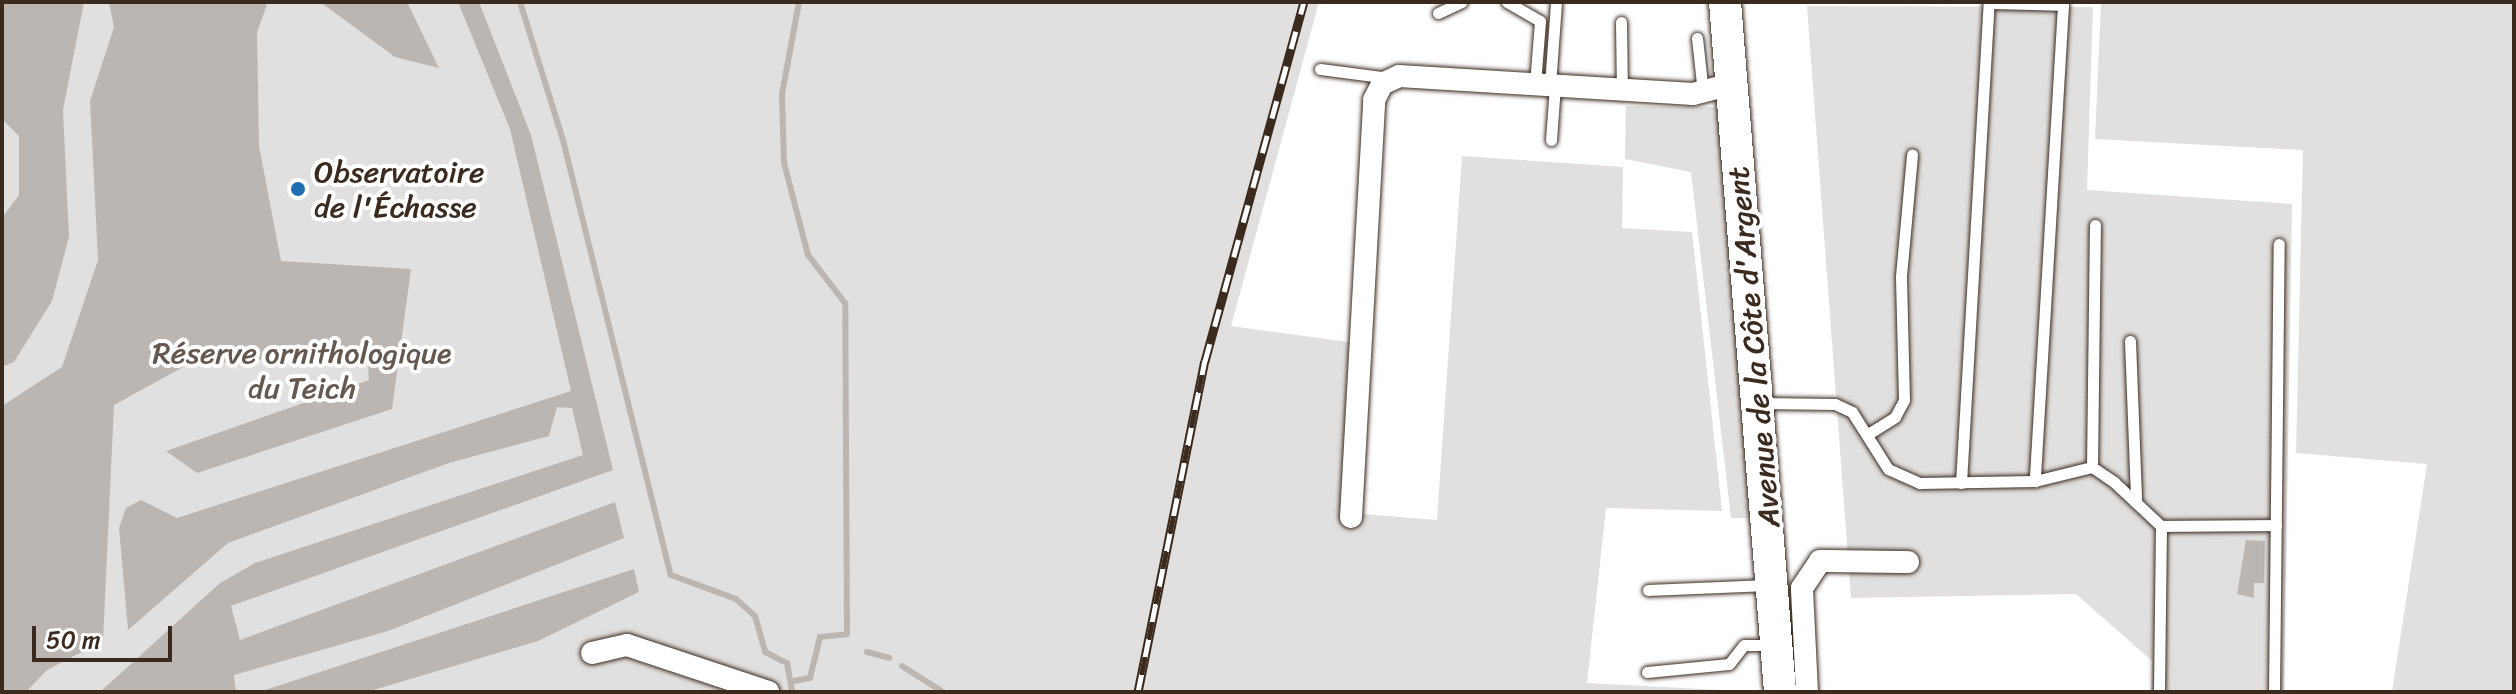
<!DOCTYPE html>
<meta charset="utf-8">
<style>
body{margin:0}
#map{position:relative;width:2516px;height:694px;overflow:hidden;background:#fff;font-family:Sriracha,sans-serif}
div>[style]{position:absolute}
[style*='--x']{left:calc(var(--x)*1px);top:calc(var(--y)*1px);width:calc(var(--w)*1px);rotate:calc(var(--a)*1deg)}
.green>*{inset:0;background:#e2e0de}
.water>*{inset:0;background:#bcb6b3}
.stream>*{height:6px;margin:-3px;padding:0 3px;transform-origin:3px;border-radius:3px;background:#bcb6b3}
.roads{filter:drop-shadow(0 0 2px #3b2a1e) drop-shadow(0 0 2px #3b2a1e)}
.service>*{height:11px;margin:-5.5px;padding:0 5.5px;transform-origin:5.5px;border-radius:5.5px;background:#fff}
.minor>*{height:22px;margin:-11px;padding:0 11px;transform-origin:11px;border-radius:11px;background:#fff}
.secondary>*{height:32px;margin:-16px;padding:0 16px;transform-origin:16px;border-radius:16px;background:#fff}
.rail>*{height:9px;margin-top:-4.5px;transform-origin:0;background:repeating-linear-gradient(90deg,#fff 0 18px,#3b2a1e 0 36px);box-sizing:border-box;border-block:2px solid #3b2a1e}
.dots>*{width:22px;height:22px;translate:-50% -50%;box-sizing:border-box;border:4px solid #fff;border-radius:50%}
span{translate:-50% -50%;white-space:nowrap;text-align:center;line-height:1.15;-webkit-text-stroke:8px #fff;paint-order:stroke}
.poi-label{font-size:30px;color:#3b2a1e}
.left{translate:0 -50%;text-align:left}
.street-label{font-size:30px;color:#3b2a1e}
.park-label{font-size:30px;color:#65584e}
.frame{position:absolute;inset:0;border:4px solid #3b2a1e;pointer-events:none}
.scale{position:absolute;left:32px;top:626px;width:140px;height:36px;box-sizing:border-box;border:4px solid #3b2a1e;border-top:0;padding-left:10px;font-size:24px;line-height:28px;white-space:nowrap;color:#3b2a1e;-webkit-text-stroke:6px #fff;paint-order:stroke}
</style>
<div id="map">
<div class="green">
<i style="clip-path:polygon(2px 2px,1319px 2px,1231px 326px,1369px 345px,1362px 514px,1437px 520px,1462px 156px,1623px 167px,1622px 228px,1692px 232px,1722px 511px,1606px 508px,1587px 683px,1759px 692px,2px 692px)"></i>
<i style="clip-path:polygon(2101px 2px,2514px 2px,2514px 692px,2392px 692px,2427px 464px,2296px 453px,2303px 150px,2095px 139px)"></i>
<i style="clip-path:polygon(1807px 6px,2093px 7px,2087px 190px,2292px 204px,2284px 692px,2151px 692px,2152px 661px,2076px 594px,1851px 598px)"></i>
<i style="clip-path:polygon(1626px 106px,1719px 107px,1754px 518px,1731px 518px,1691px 172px,1625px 159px)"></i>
</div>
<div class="water">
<i style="clip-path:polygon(2px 2px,84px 2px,63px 110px,69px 237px,52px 301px,14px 362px,2px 367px,2px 218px,19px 195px,19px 136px,2px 119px)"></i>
<i style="clip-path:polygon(109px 2px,268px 2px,257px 32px,259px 146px,281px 261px,411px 269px,392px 409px,197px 473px,166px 451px,369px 380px,367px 351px,185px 366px,114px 405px,103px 641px,47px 670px,26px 692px,2px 692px,2px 406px,62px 367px,98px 260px,90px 101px,114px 27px)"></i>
<i style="clip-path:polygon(320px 2px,407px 2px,439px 68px,395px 57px)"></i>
<i style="clip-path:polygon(458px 2px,479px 2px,531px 135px,613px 470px,231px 606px,240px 640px,615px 502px,624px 538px,388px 631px,234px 675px,236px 692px,100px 692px,220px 583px,255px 563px,583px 455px,572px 408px,557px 407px,549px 436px,449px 463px,228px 543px,128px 630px,119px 528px,126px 508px,141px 500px,177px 518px,571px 391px,510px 129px)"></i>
<i style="clip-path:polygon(2246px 540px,2265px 541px,2264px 583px,2254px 583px,2254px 598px,2237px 594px)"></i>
<i style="clip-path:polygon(634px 569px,639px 592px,538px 641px,367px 692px,259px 692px)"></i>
</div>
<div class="stream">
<i style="--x:520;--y:2;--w:145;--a:72.7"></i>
<i style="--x:563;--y:140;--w:448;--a:76.1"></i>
<i style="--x:671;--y:575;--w:69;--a:20.3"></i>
<i style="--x:736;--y:599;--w:25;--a:42"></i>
<i style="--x:755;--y:616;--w:37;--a:74"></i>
<i style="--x:765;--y:652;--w:25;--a:27"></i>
<i style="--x:787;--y:663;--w:29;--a:80"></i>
<i style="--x:867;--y:652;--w:23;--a:15"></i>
<i style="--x:902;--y:666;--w:49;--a:32.4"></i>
<i style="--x:794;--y:681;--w:16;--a:-11"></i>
<i style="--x:810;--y:678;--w:42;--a:-76.3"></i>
<i style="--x:820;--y:637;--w:27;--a:-6"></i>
<i style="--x:847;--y:634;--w:331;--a:-90.3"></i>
<i style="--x:845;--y:303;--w:61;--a:-127.6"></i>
<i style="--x:808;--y:255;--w:95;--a:-104.6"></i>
<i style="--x:784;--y:163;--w:69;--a:-91.7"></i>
<i style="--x:782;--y:94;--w:94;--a:-79.5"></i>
</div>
<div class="roads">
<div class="service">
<i style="--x:1507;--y:2;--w:38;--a:30"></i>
<i style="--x:1540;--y:21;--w:63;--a:94.5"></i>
<i style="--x:1438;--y:13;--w:26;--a:-25"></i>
<i style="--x:1621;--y:22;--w:68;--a:89.2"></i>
<i style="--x:1697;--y:38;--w:55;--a:83.8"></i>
<i style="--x:1320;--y:69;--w:70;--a:7.4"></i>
<i style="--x:1550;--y:85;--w:81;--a:-85.8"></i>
<i style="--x:1551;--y:140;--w:54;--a:-85.8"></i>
<i style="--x:2130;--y:341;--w:158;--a:87.8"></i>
<i style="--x:1761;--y:403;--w:74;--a:0.8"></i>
<i style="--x:1835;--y:404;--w:19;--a:25"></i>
<i style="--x:1852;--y:412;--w:67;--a:57.7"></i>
<i style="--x:1888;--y:469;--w:35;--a:24"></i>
<i style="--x:1920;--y:483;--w:115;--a:-1"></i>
<i style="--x:2035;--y:481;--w:59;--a:-13.8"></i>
<i style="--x:2092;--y:467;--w:27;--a:34"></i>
<i style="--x:2114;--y:482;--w:64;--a:43.1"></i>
<i style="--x:2161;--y:526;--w:166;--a:90.7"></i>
<i style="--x:1868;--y:434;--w:32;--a:-32"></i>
<i style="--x:1895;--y:417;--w:19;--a:-62"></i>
<i style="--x:1904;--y:400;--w:124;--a:-91.4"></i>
<i style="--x:1901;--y:276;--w:122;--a:-84.8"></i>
<i style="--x:2092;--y:467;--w:242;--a:-89.3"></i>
<i style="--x:1961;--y:483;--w:481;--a:-86.7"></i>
<i style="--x:1989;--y:3;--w:74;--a:1.5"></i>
<i style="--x:2063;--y:5;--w:477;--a:93.4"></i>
<i style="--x:2161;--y:526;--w:115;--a:-0.5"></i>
<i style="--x:1648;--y:590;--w:120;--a:-2.4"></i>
<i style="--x:1647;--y:672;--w:82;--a:-5.6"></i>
<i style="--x:1729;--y:664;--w:24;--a:-52"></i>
<i style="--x:1744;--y:645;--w:29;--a:0"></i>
<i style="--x:2274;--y:692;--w:448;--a:-89.4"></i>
</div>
<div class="minor">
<i style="--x:1351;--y:517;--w:418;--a:-86.8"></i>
<i style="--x:1374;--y:100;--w:18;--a:-63"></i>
<i style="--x:1382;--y:84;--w:19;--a:-25"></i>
<i style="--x:1399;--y:76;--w:295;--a:3.5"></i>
<i style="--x:1693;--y:94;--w:40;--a:-14.4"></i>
<i style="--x:592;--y:653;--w:36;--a:-13"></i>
<i style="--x:627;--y:645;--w:149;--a:18.4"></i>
<i style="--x:1807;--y:692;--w:104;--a:-92.8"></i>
<i style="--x:1802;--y:588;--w:32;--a:-56"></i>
<i style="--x:1820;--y:561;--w:88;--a:0.7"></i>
</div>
<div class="secondary">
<i style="--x:1725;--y:2;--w:692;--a:85.44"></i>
</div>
</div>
<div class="rail">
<i style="--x:1138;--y:692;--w:338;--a:-78.6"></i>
<i style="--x:1205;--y:361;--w:372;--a:-74.6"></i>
</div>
<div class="dots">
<i style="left:298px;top:189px;background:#1f6fb2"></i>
</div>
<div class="poi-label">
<span class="left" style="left:314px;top:189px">Observatoire<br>de l'Échasse</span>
</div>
<div class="street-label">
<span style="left:1754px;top:347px;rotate:-95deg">Avenue de la Côte d'Argent</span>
</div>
<div class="park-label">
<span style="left:302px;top:370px">Réserve ornithologique<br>du Teich</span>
</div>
<div class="frame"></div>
<div class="scale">50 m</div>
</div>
